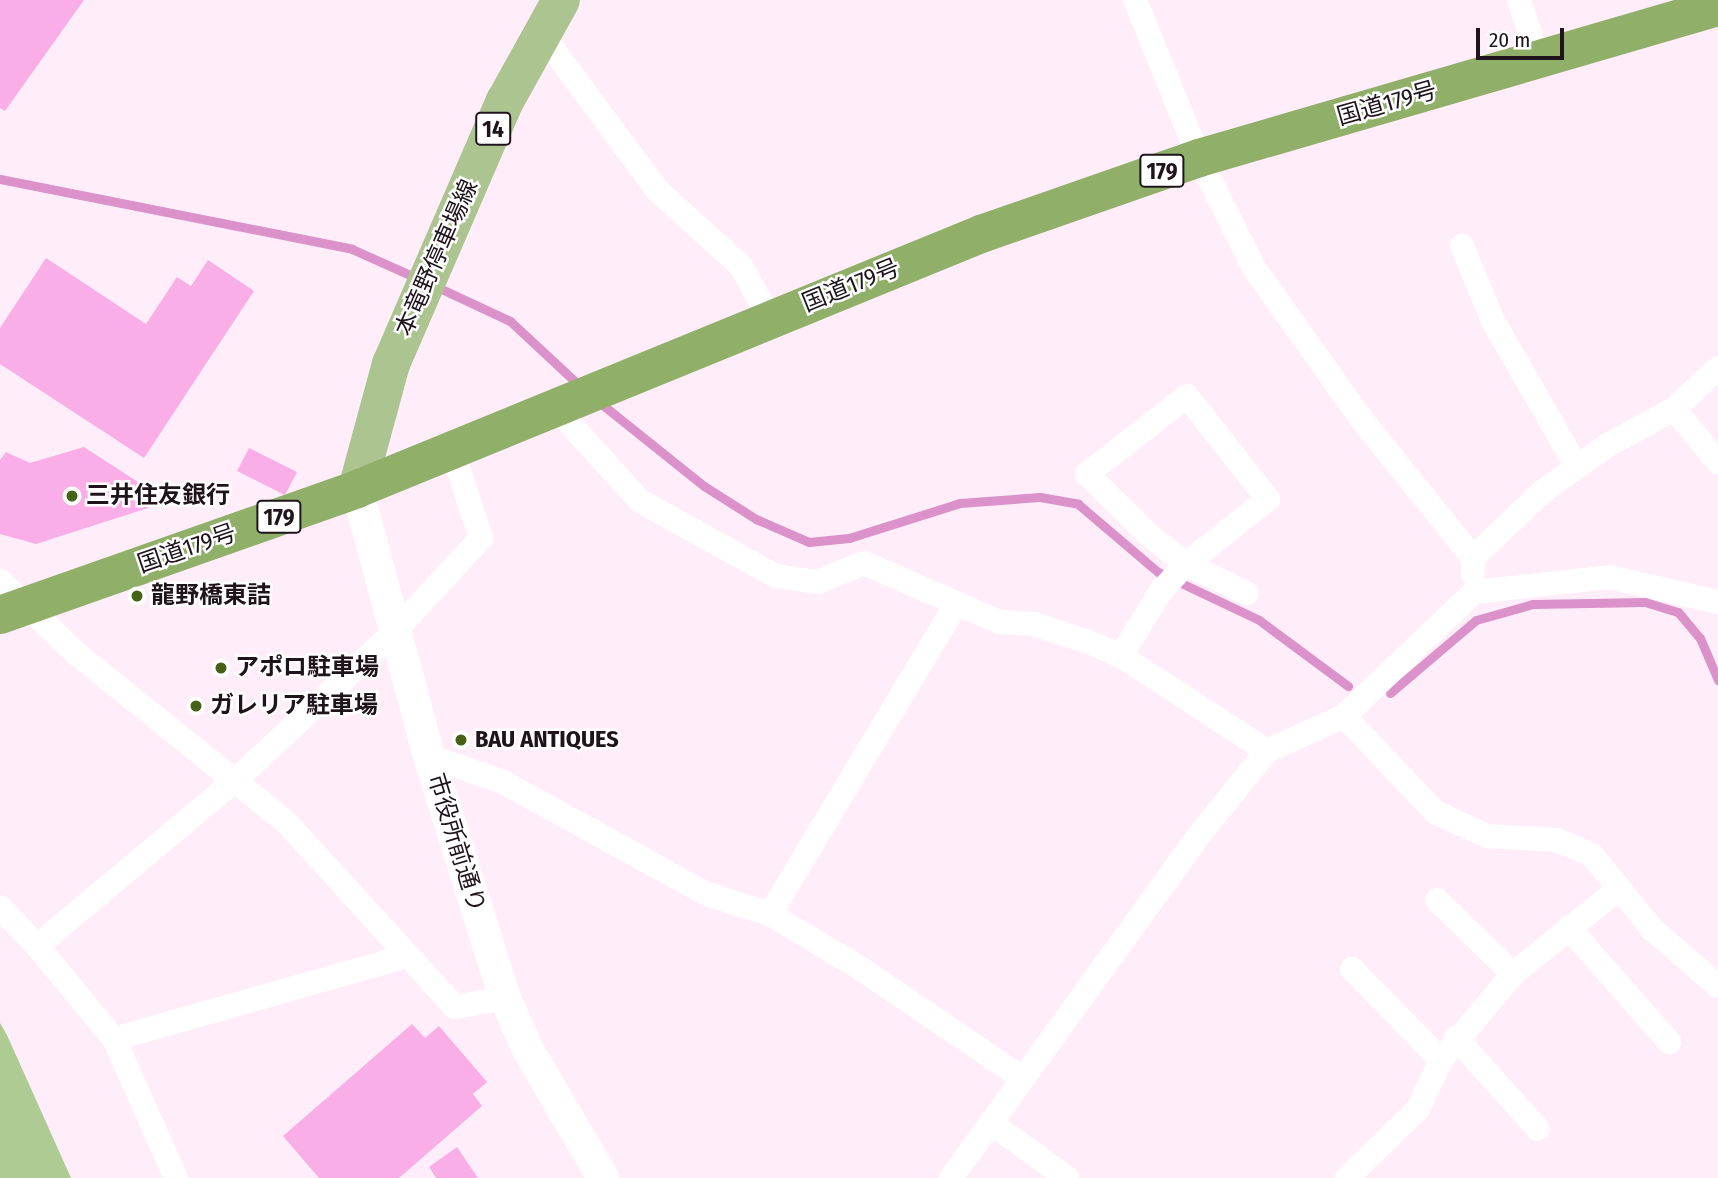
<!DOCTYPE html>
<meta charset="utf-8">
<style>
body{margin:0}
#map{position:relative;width:1718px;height:1178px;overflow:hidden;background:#ffedfa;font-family:"Fira Sans Condensed","Noto Sans JP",sans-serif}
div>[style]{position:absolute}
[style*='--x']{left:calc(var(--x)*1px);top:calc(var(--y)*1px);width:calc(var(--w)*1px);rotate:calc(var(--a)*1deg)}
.green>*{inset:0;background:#afcb94}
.stream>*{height:9px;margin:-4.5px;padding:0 4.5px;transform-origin:4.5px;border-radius:4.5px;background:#db91c9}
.building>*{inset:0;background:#faaee7}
.minor>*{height:24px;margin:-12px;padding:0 12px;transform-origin:12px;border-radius:12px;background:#fff}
.tertiary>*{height:32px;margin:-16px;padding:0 16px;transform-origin:16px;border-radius:16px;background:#fff}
.primary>*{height:38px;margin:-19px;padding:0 19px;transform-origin:19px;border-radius:19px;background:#acc48f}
.trunk>*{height:38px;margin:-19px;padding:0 19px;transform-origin:19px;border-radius:19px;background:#90b06a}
.dots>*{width:19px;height:19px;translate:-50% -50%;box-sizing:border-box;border:4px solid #fff;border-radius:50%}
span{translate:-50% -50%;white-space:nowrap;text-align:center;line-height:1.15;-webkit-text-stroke:5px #fff;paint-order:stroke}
.shield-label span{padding:2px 5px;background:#fff;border:2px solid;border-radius:5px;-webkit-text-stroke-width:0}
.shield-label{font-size:23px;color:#1f141c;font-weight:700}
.street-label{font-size:24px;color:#1f141c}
.poi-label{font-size:24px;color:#1f141c;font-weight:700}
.left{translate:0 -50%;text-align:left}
.scale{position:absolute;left:1476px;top:28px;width:88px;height:32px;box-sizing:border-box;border:4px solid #1f141c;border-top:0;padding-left:9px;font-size:21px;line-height:24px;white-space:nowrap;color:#1f141c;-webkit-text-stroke:5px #fff;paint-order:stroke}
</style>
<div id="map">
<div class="green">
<i style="clip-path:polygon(0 1023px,7px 1035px,71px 1178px,0 1178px)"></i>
</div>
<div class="stream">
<i style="--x:0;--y:179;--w:359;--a:11.2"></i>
<i style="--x:352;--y:249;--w:73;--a:24.1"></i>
<i style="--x:435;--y:286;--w:83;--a:25"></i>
<i style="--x:510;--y:321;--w:96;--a:42.9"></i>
<i style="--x:599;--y:402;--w:134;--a:38.7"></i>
<i style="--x:704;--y:486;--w:62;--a:32.4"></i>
<i style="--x:756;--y:519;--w:58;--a:23.5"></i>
<i style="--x:809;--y:542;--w:40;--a:-5.7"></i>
<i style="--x:849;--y:538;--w:116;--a:-17.5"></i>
<i style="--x:960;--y:503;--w:80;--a:-4.3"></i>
<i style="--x:1040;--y:497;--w:39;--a:10"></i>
<i style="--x:1078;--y:504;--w:105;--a:40.4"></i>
<i style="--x:1158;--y:572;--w:112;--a:25.4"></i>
<i style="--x:1259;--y:620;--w:111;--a:36.6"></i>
<i style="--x:1390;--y:693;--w:113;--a:-40.3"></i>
<i style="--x:1476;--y:620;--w:59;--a:-15.7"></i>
<i style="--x:1533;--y:604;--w:112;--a:-1"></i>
<i style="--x:1645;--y:602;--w:34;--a:17"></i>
<i style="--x:1678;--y:612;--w:34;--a:50"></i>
<i style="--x:1700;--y:638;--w:46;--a:66.8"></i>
</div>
<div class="building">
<i style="clip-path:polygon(0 0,84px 0,5px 111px,0 108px)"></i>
<i style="clip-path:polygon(46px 258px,146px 324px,177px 277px,191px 286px,208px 260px,254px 291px,144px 458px,0 364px,0 328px)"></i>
<i style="clip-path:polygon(84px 447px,141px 484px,148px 508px,36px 544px,0 534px,0 460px,6px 452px,30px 463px)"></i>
<i style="clip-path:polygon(249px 448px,297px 472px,285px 495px,237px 471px)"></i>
<i style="clip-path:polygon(412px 1024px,425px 1038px,439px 1026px,487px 1082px,473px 1094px,482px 1106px,399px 1178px,319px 1178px,283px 1136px)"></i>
<i style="clip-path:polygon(457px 1147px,478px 1178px,436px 1178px,429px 1167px)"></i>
</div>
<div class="minor">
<i style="--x:1135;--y:0;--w:170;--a:67.9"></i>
<i style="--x:1199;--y:158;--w:123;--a:63.4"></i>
<i style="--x:1254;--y:268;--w:181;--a:54.6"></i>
<i style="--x:1359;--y:416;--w:182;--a:51.2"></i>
<i style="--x:1519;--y:0;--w:63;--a:71.6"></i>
<i style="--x:541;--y:33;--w:197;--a:53.5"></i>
<i style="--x:658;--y:191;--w:112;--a:42.1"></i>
<i style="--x:741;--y:266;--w:60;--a:61.3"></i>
<i style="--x:1462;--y:246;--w:81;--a:67.5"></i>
<i style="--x:1493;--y:321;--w:168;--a:60.1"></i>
<i style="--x:553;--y:405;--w:130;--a:47.8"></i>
<i style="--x:640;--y:501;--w:155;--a:28.9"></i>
<i style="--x:776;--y:576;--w:41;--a:8.3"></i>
<i style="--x:817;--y:582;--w:51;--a:-22"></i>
<i style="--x:864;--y:563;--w:147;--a:23.6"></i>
<i style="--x:999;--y:622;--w:35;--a:3"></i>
<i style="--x:1034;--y:624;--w:55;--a:18.1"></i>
<i style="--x:1086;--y:641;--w:38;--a:23"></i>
<i style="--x:1121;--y:656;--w:174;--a:33.1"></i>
<i style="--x:1674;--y:409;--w:69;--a:50.3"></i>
<i style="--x:1473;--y:574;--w:16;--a:-90"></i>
<i style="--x:1473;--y:558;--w:95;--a:-43.7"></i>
<i style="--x:1542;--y:492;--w:81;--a:-35.5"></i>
<i style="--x:1608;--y:445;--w:75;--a:-28.6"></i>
<i style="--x:1674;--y:409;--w:60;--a:-43"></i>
<i style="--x:0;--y:581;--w:106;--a:43.5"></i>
<i style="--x:77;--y:654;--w:268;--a:38.8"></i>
<i style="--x:286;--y:822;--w:251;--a:47.6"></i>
<i style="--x:455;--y:1007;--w:51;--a:-10.2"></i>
<i style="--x:1121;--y:656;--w:76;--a:-58.4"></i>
<i style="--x:1161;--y:591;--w:37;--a:-47"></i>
<i style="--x:1186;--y:564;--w:105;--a:-38.4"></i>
<i style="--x:1268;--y:499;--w:131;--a:-128.2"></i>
<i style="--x:1187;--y:396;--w:127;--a:142"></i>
<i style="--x:1087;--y:474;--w:86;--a:44.5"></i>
<i style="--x:1148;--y:534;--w:48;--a:38.3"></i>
<i style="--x:1186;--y:564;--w:67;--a:25.8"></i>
<i style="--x:1344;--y:716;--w:132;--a:46.5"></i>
<i style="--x:1435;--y:812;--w:57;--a:24.8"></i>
<i style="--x:1487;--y:836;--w:70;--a:3.3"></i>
<i style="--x:1557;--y:840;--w:38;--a:23"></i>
<i style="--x:1592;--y:855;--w:97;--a:50.9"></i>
<i style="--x:1653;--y:930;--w:86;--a:40.7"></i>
<i style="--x:429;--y:756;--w:78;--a:19.4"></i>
<i style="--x:503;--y:782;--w:233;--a:28.8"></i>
<i style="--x:707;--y:894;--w:66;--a:17.6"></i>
<i style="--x:770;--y:914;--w:105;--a:31"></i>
<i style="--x:860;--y:968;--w:196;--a:34.2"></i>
<i style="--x:1437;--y:900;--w:106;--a:44.2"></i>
<i style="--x:0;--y:907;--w:54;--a:46.5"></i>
<i style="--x:770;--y:914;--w:362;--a:-59"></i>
<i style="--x:1569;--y:928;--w:152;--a:48.7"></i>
<i style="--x:1352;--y:969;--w:127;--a:45.6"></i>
<i style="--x:1456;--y:1038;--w:122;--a:48"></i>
<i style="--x:114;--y:1039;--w:121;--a:-129.6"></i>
<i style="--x:37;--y:946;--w:261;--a:-39.9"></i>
<i style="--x:237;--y:779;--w:216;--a:-43.1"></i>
<i style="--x:395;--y:631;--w:127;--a:-47.2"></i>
<i style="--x:481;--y:538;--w:94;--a:-108"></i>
<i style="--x:991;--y:1123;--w:94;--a:35.9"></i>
<i style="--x:176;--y:1178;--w:152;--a:-114"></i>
<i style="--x:114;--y:1039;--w:305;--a:-15.8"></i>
<i style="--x:951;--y:1178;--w:418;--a:-54.1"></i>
<i style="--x:1196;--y:839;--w:113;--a:-51.1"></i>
<i style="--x:1267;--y:751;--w:85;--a:-24.4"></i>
<i style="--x:1344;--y:716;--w:180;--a:-43.6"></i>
<i style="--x:1474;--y:592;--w:136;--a:-6.3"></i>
<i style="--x:1609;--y:577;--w:112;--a:12.9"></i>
<i style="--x:1347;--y:1178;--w:99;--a:-44.2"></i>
<i style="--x:1418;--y:1109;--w:54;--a:-64.9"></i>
<i style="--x:1441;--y:1060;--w:112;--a:-50.1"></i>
<i style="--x:1513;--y:974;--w:137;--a:-38.8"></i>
</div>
<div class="tertiary">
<i style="--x:357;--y:489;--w:277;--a:74.9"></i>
<i style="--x:429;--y:756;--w:254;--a:72.6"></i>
<i style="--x:505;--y:998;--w:57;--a:66.1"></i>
<i style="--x:528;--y:1050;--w:148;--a:59.6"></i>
</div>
<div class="primary">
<i style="--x:357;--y:489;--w:130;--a:-74.8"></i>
<i style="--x:391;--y:364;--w:287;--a:-66.6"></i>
<i style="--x:505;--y:101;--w:115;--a:-61"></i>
</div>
<div class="trunk">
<i style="--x:0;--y:615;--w:379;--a:-19.4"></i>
<i style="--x:357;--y:489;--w:674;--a:-22.23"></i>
<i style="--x:981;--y:234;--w:231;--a:-19.2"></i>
<i style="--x:1199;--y:158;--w:541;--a:-16.22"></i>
</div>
<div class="dots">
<i style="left:72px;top:496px;background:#446319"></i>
<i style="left:137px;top:596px;background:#446319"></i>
<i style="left:221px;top:668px;background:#446319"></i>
<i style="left:196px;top:706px;background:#446319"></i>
<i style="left:461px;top:740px;background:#446319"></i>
</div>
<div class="shield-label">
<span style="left:493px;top:129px">14</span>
<span style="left:1162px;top:171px">179</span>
<span style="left:279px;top:517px">179</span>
</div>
<div class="street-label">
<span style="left:1387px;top:104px;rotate:-16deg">国道179号</span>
<span style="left:437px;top:258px;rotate:-66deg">本竜野停車場線</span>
<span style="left:851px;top:286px;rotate:-22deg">国道179号</span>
<span style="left:187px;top:549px;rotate:-19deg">国道179号</span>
<span style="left:456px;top:843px;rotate:73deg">市役所前通り</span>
</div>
<div class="poi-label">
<span class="left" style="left:86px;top:496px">三井住友銀行</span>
<span class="left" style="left:151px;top:596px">龍野橋東詰</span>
<span class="left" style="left:235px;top:668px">アポロ駐車場</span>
<span class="left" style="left:210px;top:706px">ガレリア駐車場</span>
<span class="left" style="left:475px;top:740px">BAU ANTIQUES</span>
</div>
<div class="scale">20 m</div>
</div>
